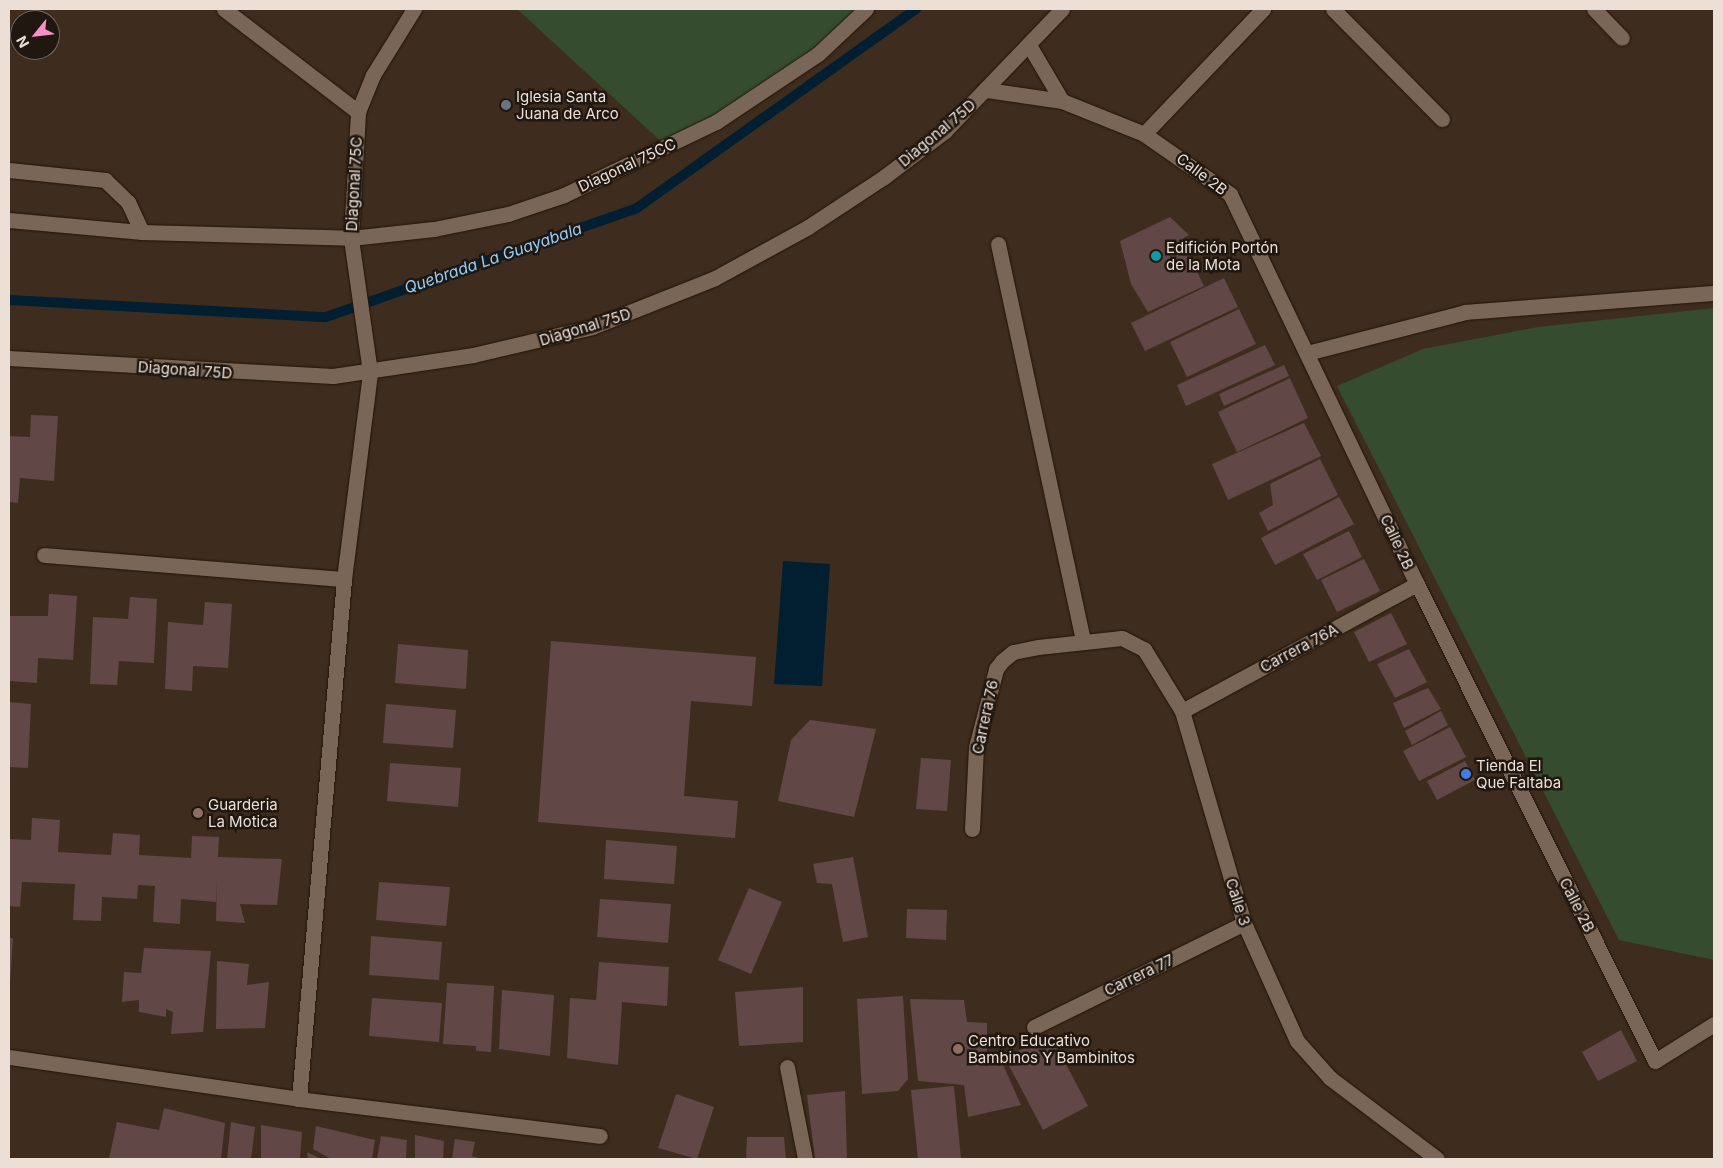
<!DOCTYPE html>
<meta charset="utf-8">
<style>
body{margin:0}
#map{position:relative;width:1723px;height:1168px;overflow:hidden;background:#3e2d1e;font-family:Inter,sans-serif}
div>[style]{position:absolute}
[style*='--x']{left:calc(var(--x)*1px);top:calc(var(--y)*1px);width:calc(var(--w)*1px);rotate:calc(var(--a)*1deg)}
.green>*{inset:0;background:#364c2f}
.water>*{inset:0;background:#021f32}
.stream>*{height:10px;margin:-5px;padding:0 5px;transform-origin:5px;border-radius:5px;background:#021f32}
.building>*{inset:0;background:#614746}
.roads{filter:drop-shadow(0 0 1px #241407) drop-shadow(0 0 1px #241407)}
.service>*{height:15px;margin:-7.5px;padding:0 7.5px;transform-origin:7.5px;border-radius:7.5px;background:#796656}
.minor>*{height:15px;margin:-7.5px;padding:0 7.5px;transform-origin:7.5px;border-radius:7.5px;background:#796656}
.dots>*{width:14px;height:14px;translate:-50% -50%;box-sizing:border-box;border:2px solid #1f1710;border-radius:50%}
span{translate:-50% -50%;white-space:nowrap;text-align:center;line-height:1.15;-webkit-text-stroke:5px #1f1710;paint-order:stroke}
.poi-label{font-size:15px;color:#ebdfd6}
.left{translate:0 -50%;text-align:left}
.street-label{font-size:15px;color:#ebdfd6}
.water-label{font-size:16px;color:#8fcffe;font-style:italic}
.frame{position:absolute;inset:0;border:10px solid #ebdfd6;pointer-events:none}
.north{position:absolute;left:10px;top:10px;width:50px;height:50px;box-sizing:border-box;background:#1f1710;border:1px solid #71675f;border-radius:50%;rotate:241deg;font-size:14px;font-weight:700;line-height:20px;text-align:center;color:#ebdfd6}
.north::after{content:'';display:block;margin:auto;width:18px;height:22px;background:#fa8fc7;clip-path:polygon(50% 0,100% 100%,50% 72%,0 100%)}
</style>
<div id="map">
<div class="green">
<i style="clip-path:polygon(517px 9px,866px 9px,818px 54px,666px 146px)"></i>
<i style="clip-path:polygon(1714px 308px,1714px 960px,1619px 940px,1337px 386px,1423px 349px,1538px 327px)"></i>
</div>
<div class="water">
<i style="clip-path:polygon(783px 561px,830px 564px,822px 686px,774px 684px)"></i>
</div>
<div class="stream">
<i style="--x:9;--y:300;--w:317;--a:3.1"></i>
<i style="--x:326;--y:317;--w:330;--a:-19.3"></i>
<i style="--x:637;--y:208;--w:343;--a:-35.5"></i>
</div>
<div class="building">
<i style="clip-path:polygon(1170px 217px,1189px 235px,1182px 239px,1204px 286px,1148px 312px,1131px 284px,1120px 241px)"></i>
<i style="clip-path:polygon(1224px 278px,1238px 307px,1145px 351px,1131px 323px)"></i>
<i style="clip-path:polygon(1239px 309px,1256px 344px,1187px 377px,1170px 342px)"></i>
<i style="clip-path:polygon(1265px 345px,1275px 365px,1186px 406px,1177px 385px)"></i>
<i style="clip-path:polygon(1284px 365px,1289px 376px,1224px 406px,1219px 394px)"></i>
<i style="clip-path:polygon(1290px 378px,1308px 418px,1237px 452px,1218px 412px)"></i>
<i style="clip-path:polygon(31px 415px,58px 416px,54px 481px,20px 478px,18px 503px,9px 502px,9px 436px,30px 437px)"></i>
<i style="clip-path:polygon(1304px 423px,1321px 456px,1228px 500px,1212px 464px)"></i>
<i style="clip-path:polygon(1320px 459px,1338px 495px,1268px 531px,1259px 513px,1273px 505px,1270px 484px)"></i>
<i style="clip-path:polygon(1339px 497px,1354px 524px,1275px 565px,1261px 538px)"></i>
<i style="clip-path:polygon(1349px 531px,1362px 557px,1317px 580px,1303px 554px)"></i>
<i style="clip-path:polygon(1364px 559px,1380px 591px,1337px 612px,1321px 580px)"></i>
<i style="clip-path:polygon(49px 594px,77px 596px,73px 660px,38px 658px,37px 683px,10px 681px,9px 616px,48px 616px)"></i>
<i style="clip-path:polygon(130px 597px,157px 599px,154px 663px,119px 661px,117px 685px,90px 684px,93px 617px,128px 619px)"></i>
<i style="clip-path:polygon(205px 602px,232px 604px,228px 668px,193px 666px,192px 691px,165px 689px,168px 622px,203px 625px)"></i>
<i style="clip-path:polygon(1391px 613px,1407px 644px,1369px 662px,1354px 632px)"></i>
<i style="clip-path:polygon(551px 641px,756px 657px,752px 706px,691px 701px,684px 796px,738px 801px,735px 838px,538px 822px)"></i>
<i style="clip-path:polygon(398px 644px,468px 650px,466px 689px,395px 683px)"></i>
<i style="clip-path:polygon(1409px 649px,1427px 682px,1395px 698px,1377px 664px)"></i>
<i style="clip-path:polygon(1428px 688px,1441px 709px,1404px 728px,1393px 703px)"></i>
<i style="clip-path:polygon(9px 702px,31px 704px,28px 768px,9px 767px)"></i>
<i style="clip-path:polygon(386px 704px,456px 710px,453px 748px,383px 743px)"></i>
<i style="clip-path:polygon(1441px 711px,1448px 725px,1412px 745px,1405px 731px)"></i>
<i style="clip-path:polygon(810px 720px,876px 729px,854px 817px,778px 801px,791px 740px)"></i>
<i style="clip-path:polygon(1450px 727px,1466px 757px,1419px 781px,1403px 751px)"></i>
<i style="clip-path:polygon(921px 758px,951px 760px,947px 811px,916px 809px)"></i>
<i style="clip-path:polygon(1465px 761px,1475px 780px,1437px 800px,1427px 781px)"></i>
<i style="clip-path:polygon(390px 763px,461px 768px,458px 807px,387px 801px)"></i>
<i style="clip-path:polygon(32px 818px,60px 820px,58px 852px,111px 855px,113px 833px,140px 835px,139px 855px,191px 858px,192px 836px,219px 837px,218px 857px,282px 859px,277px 905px,240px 904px,245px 923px,216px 921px,217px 880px,216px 902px,181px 899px,180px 924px,153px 922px,155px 886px,138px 885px,137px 899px,102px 897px,101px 921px,73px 920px,75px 884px,22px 882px,20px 907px,9px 906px,9px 839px,31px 840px)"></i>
<i style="clip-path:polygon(606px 840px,677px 846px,674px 884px,604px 879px)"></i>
<i style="clip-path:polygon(853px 857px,868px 937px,843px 942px,832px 884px,817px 883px,813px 864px)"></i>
<i style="clip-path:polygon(379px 882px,450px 887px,446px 926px,376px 920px)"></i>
<i style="clip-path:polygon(749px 888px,782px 902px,751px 974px,718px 960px)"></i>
<i style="clip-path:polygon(600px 899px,671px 904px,668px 943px,597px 937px)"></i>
<i style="clip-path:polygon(907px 909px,947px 910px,946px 940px,906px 938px)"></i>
<i style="clip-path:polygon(371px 936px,442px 942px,439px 980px,369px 975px)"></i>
<i style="clip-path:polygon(9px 938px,13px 938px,10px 984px,9px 984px)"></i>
<i style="clip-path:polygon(144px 948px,211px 951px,203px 1032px,171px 1034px,173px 1012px,166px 1009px,166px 1017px,139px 1012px,139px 1000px,122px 1002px,124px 972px,141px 973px)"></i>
<i style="clip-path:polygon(217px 961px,249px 964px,247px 985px,269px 982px,265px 1028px,216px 1029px)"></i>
<i style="clip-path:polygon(599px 962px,669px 967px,667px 1006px,622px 1002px,618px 1065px,567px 1058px,570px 998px,596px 1000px)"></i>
<i style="clip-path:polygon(447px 983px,494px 986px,491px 1052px,476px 1051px,476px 1046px,443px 1044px)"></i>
<i style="clip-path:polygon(803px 987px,803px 1042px,739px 1046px,735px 992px)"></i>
<i style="clip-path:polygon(502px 990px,554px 995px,550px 1056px,499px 1049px)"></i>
<i style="clip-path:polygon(903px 996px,908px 1079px,898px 1091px,862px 1094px,857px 999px)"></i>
<i style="clip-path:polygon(372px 998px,442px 1003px,439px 1042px,369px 1036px)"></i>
<i style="clip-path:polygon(910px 999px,964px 1000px,967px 1022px,987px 1023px,987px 1056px,1000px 1058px,1021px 1105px,968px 1117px,964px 1085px,918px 1081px)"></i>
<i style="clip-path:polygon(1621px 1030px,1637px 1061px,1598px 1081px,1582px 1052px)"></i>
<i style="clip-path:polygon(1050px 1034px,1088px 1106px,1043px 1130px,1005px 1058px)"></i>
<i style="clip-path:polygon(954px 1086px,961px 1159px,918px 1159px,911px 1090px)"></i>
<i style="clip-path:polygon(845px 1091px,847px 1159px,815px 1159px,807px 1095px)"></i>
<i style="clip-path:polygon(676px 1094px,714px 1107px,697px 1159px,658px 1148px)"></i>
<i style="clip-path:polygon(164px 1108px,225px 1123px,221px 1159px,109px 1159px,117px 1122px,159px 1130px)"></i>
<i style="clip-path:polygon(231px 1122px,255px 1127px,251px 1159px,227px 1159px)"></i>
<i style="clip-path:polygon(261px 1125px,302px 1132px,300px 1159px,261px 1159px)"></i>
<i style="clip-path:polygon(316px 1126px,375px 1140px,372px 1159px,331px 1159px,313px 1149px)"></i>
<i style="clip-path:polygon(415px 1135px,444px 1141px,443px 1159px,415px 1159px)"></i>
<i style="clip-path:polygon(381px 1136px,407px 1140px,406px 1159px,377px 1159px)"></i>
<i style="clip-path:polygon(747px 1137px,784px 1137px,786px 1159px,746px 1159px)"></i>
<i style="clip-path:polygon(455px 1139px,475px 1142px,472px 1156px,482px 1159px,452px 1159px)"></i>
<i style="clip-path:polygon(307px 1152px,321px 1159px,308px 1159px)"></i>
</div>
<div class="roads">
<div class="service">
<i style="--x:998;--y:244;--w:407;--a:77.9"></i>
<i style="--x:44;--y:555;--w:301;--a:4.6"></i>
<i style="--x:9;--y:1057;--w:293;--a:8.2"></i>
<i style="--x:299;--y:1099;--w:303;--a:7"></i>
<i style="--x:299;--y:1099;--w:522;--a:-85.05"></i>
<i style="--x:344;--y:579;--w:209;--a:-82.8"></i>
</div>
<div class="minor">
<i style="--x:224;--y:9;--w:169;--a:37.5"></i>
<i style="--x:1333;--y:9;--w:155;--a:45.3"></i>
<i style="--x:1594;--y:9;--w:40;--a:46"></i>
<i style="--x:1029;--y:45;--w:65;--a:59.5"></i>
<i style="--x:987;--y:90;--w:76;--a:8.3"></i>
<i style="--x:1062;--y:101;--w:88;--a:21.9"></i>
<i style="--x:1144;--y:134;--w:105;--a:34.9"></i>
<i style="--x:1230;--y:194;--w:433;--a:64.4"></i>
<i style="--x:1417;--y:584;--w:533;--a:63.48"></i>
<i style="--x:1655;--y:1061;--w:70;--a:-32.1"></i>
<i style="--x:1144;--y:134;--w:173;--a:-46.4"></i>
<i style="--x:9;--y:170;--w:97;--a:5.9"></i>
<i style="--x:105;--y:180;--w:32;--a:44"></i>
<i style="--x:128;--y:202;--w:33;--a:65"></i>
<i style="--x:9;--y:220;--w:134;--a:5.2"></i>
<i style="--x:142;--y:232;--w:209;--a:1.6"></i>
<i style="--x:351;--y:238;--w:83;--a:-6.2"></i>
<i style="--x:434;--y:229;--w:76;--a:-11.5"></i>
<i style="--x:508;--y:214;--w:59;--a:-18.7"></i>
<i style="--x:564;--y:195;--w:169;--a:-25.7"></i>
<i style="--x:716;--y:122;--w:123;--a:-33.7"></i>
<i style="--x:818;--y:54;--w:66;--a:-43.2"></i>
<i style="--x:1307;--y:353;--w:163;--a:-14.5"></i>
<i style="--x:1465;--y:312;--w:250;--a:-4.4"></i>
<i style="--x:9;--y:358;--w:324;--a:3.2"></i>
<i style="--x:333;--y:376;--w:142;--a:-8.5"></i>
<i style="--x:473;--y:355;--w:122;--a:-13.2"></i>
<i style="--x:592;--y:327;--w:132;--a:-21.7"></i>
<i style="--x:715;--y:278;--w:106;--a:-28.7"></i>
<i style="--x:808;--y:227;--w:91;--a:-33.3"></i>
<i style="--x:884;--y:177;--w:76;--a:-37"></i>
<i style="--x:945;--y:131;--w:169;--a:-46.2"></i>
<i style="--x:370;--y:372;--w:135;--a:-98.1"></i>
<i style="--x:351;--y:238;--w:126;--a:-86.8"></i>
<i style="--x:358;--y:112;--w:40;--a:-68"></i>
<i style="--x:373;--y:75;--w:78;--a:-58.2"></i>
<i style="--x:1182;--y:711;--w:267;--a:-28.4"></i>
<i style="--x:972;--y:829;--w:82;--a:-87.2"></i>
<i style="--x:976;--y:747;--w:81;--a:-75.6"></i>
<i style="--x:996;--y:669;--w:10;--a:-53"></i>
<i style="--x:1002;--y:661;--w:14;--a:-39"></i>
<i style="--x:1013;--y:652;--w:25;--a:-11"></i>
<i style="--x:1038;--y:647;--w:84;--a:-6.1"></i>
<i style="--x:1122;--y:638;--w:25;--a:27"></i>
<i style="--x:1144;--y:649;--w:73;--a:58.5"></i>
<i style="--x:1182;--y:711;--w:221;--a:73.7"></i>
<i style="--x:1244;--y:923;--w:129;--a:65.8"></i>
<i style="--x:1297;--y:1041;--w:50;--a:48.3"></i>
<i style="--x:1330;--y:1078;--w:134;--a:37.1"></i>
<i style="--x:1034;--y:1027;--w:234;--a:-26.3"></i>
<i style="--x:787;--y:1067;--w:94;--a:78.9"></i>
</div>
</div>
<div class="dots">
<i style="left:506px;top:105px;background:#6b7280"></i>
<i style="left:1156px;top:256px;background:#0f9aa8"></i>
<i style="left:1466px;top:774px;background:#3f7fe0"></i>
<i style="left:198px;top:813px;background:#8d6e63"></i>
<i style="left:958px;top:1049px;background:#8d6e63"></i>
</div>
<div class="poi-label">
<span class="left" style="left:516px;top:105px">Iglesia Santa<br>Juana de Arco</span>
<span class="left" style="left:1166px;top:256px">Edifición Portón<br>de la Mota</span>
<span class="left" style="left:1476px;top:774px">Tienda El<br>Que Faltaba</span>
<span class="left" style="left:208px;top:813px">Guarderia<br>La Motica</span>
<span class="left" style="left:968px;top:1049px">Centro Educativo<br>Bambinos Y Bambinitos</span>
</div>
<div class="street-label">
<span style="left:937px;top:133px;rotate:-40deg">Diagonal 75D</span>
<span style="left:627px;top:165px;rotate:-25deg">Diagonal 75CC</span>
<span style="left:1202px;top:174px;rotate:37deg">Calle 2B</span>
<span style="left:354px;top:184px;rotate:-87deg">Diagonal 75C</span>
<span style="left:585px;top:327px;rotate:-17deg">Diagonal 75D</span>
<span style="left:185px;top:370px;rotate:4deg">Diagonal 75D</span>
<span style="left:1397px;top:542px;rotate:65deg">Calle 2B</span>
<span style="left:1299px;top:648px;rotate:-28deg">Carrera 76A</span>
<span style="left:985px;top:717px;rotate:-78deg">Carrera 76</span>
<span style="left:1238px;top:902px;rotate:72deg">Calle 3</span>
<span style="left:1577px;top:905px;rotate:63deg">Calle 2B</span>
<span style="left:1139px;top:975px;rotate:-26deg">Carrera 77</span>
</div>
<div class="water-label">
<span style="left:493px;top:258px;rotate:-19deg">Quebrada La Guayabala</span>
</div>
<div class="frame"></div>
<div class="north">N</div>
</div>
